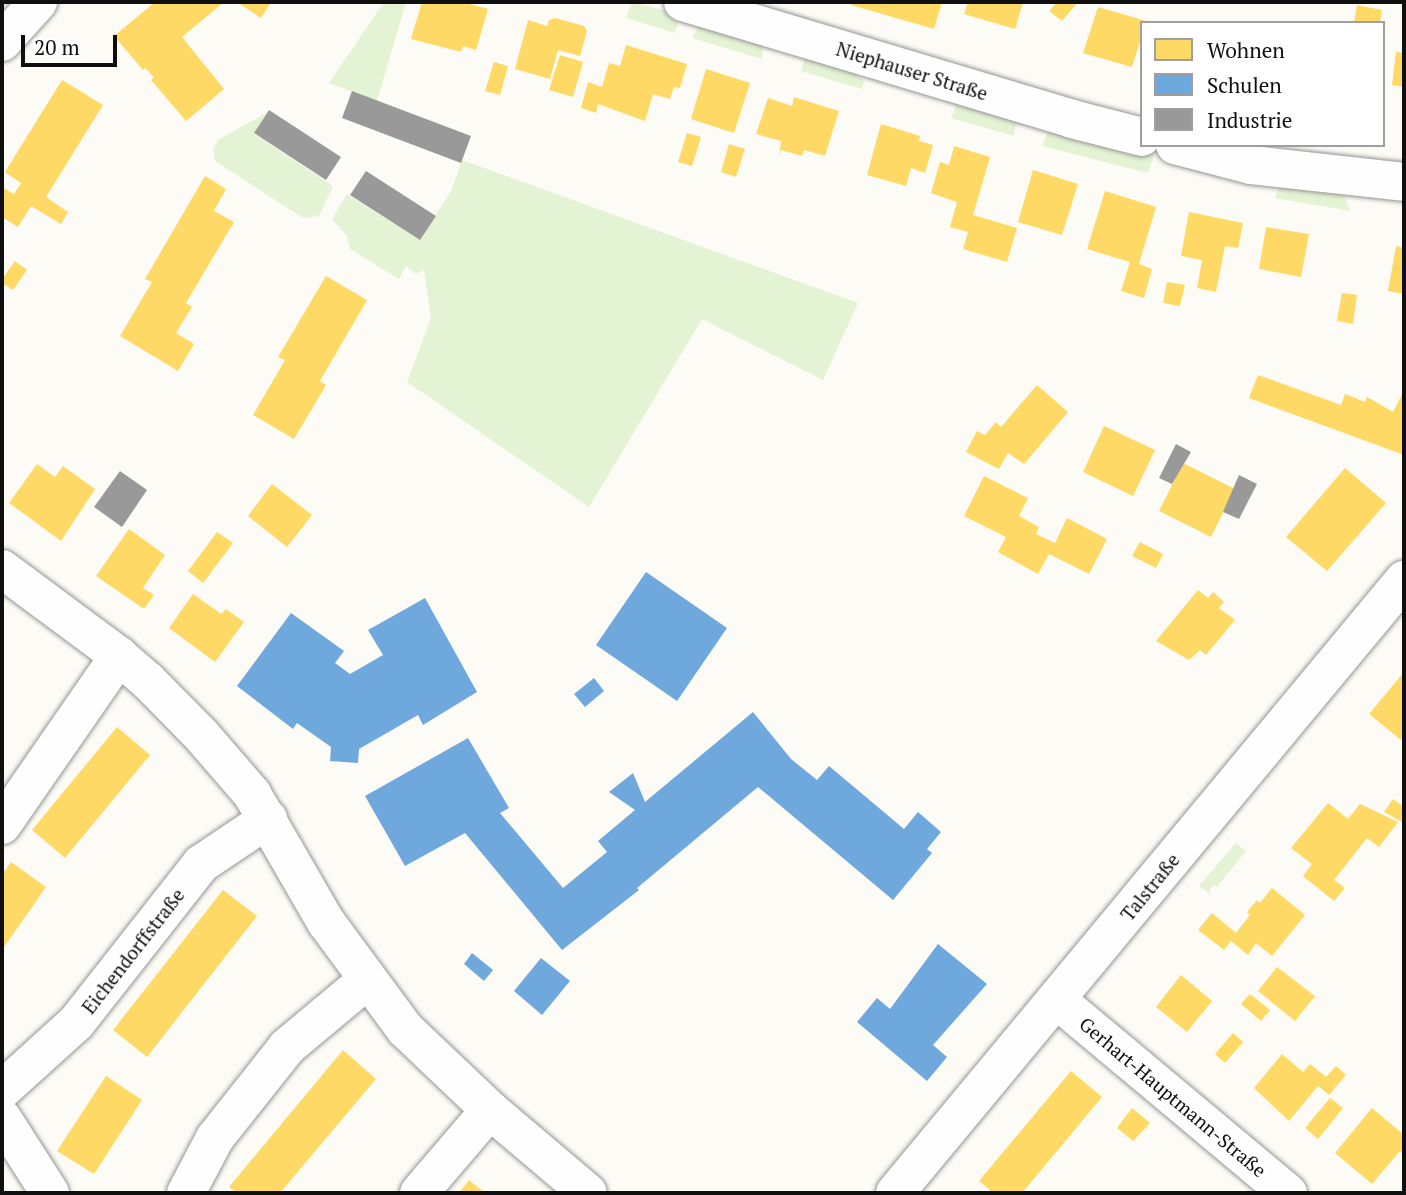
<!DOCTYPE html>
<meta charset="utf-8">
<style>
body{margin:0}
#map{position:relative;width:1406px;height:1195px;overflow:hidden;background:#fcfbf5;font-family:"PT Serif",serif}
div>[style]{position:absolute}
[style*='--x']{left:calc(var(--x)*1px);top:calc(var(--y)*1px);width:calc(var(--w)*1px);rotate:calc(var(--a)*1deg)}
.green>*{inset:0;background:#e4f3d3}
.homes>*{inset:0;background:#ffd966}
.schools>*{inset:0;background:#6fa8dc}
.industry>*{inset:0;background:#999}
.roads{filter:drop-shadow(0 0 2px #969593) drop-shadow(0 0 2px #969593)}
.minor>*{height:38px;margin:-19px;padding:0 19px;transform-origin:19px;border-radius:19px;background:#fffefe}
span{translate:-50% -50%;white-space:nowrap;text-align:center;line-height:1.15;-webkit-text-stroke:7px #fff;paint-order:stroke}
.street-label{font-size:19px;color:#0f0f0f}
.frame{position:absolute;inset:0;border:4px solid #0f0f0f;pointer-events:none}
.legend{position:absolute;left:1140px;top:21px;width:245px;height:126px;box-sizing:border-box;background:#fff;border:2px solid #9f9f9f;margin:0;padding:9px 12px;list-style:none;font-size:21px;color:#0f0f0f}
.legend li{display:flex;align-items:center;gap:14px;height:35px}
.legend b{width:35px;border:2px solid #9f9f9f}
.scale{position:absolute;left:21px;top:35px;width:96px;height:32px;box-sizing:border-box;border:4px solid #0f0f0f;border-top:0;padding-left:9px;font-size:21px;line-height:24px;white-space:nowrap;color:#0f0f0f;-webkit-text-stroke:5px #fff;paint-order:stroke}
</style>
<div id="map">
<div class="green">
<i style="clip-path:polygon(384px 2px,406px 2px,377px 101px,329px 83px)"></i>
<i style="clip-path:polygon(632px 2px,675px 13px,678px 24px,675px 33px,626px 18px)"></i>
<i style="clip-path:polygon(701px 23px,763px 39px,762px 59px,692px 38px)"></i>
<i style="clip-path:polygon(807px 52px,858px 67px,857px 77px,864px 80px,862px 89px,801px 71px)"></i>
<i style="clip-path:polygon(959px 99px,1017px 117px,1014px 136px,951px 118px)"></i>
<i style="clip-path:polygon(266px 113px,254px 134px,333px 186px,319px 216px,303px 218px,215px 161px,213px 150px,218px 140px)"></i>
<i style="clip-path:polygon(1050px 127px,1154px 155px,1148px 173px,1042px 146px)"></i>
<i style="clip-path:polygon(462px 160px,858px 303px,823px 380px,702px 319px,589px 507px,407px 382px,431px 318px,424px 270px,416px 274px,406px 266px,399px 279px,350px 249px,347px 236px,332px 219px,347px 194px,420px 240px,451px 191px)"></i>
<i style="clip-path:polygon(1282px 181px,1342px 193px,1351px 211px,1275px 198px)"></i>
<i style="clip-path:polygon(1236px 843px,1246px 851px,1217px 887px,1213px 885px,1210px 889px,1210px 894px,1199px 886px)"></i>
</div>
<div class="homes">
<i style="clip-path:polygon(155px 2px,224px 2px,182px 37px,224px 89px,186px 121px,151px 80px,154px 77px,145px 68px,143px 70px,114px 36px)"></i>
<i style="clip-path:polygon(237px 2px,266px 2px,270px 4px,261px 18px)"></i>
<i style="clip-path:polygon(422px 2px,463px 2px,488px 9px,476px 50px,463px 46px,461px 52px,411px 39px)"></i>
<i style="clip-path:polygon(851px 2px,942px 2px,934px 29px,851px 5px)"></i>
<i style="clip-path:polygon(968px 2px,1023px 2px,1015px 29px,964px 14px)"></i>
<i style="clip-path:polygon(1057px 2px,1078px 2px,1062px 21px,1049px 11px)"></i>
<i style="clip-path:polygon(1357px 5px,1382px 10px,1380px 23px,1354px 23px)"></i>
<i style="clip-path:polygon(1098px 7px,1150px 22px,1142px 23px,1142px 35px,1132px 67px,1083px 53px)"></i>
<i style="clip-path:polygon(555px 18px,584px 26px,587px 31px,580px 56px,558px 50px,550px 79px,515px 69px,528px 20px,547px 26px,549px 20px)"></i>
<i style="clip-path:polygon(626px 45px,687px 64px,680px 88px,674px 87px,670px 99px,653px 94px,645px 121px,598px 104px,596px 113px,581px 108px,588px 82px,602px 87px,609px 63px,620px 66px)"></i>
<i style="clip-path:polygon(1396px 52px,1404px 53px,1404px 87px,1392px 85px)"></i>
<i style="clip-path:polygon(560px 55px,583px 62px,573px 97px,549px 90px)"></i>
<i style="clip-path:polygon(494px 62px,508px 66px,500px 95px,485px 91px)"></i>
<i style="clip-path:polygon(706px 69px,750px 83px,734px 133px,691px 119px)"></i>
<i style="clip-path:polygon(62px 80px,103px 105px,46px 197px,68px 212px,61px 224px,31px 206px,18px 227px,2px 217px,2px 187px,14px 194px,21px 183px,5px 172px)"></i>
<i style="clip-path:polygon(794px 97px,839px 111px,825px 156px,804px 150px,802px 156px,781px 150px,779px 157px,781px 141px,756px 134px,768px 98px,792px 106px)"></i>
<i style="clip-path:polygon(881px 124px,920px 136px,919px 141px,933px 145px,925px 173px,911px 168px,906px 186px,867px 175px)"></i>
<i style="clip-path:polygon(687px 133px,701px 137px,692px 166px,678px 162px)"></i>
<i style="clip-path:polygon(729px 144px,745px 149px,736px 177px,721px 172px)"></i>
<i style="clip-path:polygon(954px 146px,990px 157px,973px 215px,1017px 228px,1007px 262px,963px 249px,968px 232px,950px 227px,957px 202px,931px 193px,940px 162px,949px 165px)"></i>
<i style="clip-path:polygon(1033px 170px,1078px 184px,1062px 235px,1018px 222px)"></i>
<i style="clip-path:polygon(205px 176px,226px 189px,214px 211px,234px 222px,186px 303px,192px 307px,176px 333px,194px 344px,178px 371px,120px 336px,152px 282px,145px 279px)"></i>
<i style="clip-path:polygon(1105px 191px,1156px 207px,1139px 264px,1152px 269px,1144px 298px,1121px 291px,1130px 262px,1087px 249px)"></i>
<i style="clip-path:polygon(1189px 212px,1243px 223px,1238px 248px,1225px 246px,1216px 292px,1197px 288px,1202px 260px,1181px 256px)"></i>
<i style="clip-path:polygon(1266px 227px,1309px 234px,1301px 277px,1259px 269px)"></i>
<i style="clip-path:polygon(1396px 246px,1404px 248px,1404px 294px,1388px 291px)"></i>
<i style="clip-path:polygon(15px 261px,27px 270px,13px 290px,2px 283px,2px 279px)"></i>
<i style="clip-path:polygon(326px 276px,367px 300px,320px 381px,326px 385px,294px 439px,253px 415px,285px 360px,278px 357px)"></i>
<i style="clip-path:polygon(1167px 282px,1185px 285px,1180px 306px,1163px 303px)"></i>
<i style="clip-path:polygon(1342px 293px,1357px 295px,1353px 324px,1337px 321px)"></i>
<i style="clip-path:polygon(1258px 375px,1341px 405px,1345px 394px,1365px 402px,1367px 397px,1393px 412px,1404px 391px,1404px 455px,1249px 398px)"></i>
<i style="clip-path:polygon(1037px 385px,1068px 412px,1024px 464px,1008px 453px,999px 469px,966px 452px,977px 431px,985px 435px,996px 422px,1001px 427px)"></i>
<i style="clip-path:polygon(1104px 426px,1155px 450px,1133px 496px,1083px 472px)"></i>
<i style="clip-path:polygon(1183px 463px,1235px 489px,1211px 537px,1159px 511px)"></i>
<i style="clip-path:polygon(37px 464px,55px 477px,63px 466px,95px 489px,61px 541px,9px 503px)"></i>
<i style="clip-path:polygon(1345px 468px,1386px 503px,1327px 571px,1286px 537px)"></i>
<i style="clip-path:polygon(984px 476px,1028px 498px,1019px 516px,1039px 527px,1036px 534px,1055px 543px,1067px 518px,1107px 539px,1089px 574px,1049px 554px,1038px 574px,998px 552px,1006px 537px,964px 516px)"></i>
<i style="clip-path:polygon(272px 484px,312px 515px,287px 547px,248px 516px)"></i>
<i style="clip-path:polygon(129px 529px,165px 555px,143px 588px,154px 595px,144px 609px,96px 576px)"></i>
<i style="clip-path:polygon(217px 532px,233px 543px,203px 583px,188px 571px)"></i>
<i style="clip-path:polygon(1140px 542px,1163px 554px,1156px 568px,1132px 556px)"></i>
<i style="clip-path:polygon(1198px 590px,1208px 598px,1213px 592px,1224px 602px,1219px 608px,1235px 620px,1206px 655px,1200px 650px,1189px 660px,1156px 641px)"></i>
<i style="clip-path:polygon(193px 594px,221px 614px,226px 609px,244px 622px,215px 662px,169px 628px)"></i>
<i style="clip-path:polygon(1404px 672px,1404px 736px,1401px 740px,1369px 714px)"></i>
<i style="clip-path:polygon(117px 727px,150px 755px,65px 858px,32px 830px)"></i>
<i style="clip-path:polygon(1393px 799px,1404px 807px,1402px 822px,1384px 812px)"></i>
<i style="clip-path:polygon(1328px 803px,1348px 819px,1360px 804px,1398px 822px,1379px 847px,1367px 838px,1334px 880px,1345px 888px,1334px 901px,1303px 876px,1312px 864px,1291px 848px)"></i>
<i style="clip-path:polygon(11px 862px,46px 887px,2px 950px,2px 875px)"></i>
<i style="clip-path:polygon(1272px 888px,1305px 915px,1272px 956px,1256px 943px,1248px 955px,1231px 941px,1224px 950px,1198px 930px,1212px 913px,1236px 933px,1250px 915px,1247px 912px,1257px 900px,1260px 903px)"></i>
<i style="clip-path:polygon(223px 890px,257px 916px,147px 1057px,113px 1030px)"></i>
<i style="clip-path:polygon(1277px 967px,1315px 996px,1295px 1021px,1258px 991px)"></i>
<i style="clip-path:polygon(1181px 975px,1212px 1001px,1187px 1032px,1156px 1007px)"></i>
<i style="clip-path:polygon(1250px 994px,1270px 1010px,1261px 1021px,1241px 1004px)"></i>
<i style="clip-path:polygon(1233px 1033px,1243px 1042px,1225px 1063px,1215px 1054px)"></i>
<i style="clip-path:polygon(343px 1050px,376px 1079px,280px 1193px,237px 1193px,229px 1187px)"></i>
<i style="clip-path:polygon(1282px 1054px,1303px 1072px,1310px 1064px,1326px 1077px,1336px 1066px,1346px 1075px,1329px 1095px,1318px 1086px,1289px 1121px,1254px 1088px)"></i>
<i style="clip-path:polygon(1071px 1071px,1102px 1097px,1022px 1193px,987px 1193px,990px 1190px,979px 1181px)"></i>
<i style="clip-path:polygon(106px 1076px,142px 1100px,94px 1174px,57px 1151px)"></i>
<i style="clip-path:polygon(1330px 1098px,1343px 1108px,1318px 1139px,1305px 1128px)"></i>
<i style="clip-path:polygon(1132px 1108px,1150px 1123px,1133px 1141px,1117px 1128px)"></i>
<i style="clip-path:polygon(1372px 1108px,1404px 1135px,1404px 1155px,1400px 1151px,1372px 1184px,1335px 1153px)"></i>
<i style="clip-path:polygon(469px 1180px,485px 1193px,459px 1193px)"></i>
</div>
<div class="schools">
<i style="clip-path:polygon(646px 572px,727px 628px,677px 701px,596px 645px)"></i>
<i style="clip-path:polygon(425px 598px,477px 692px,423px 725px,418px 715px,359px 749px,358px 763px,330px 761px,331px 747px,297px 723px,293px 729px,237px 686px,291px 613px,344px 651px,335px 663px,350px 674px,383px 655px,368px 630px)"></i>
<i style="clip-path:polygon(594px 678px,604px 691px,585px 707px,574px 694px)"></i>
<i style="clip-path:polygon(753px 712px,791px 759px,817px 780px,829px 766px,904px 829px,918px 812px,941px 832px,927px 849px,932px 853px,893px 900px,758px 787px,637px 888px,639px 890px,562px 950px,465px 833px,405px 866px,365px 796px,468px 738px,509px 808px,500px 813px,563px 888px,607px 852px,598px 841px,635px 810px,609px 792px,633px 773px,645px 802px)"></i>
<i style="clip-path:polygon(938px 944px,987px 984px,933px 1045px,947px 1057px,927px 1081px,857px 1022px,877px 998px,890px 1009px)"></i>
<i style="clip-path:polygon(472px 953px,493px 970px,484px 981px,464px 964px)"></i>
<i style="clip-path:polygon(541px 958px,570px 981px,542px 1015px,514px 991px)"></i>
</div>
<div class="industry">
<i style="clip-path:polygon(352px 91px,471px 136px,461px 163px,342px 118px)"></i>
<i style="clip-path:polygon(269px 110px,341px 157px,326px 180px,254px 133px)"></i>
<i style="clip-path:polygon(366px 171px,436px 216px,420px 240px,350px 195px)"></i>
<i style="clip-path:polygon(1176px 444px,1191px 452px,1172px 484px,1159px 478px)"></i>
<i style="clip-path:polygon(120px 471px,147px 490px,122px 527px,94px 507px)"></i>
<i style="clip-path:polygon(1239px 475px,1257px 484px,1239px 519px,1223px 512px)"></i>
</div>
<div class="roads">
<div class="minor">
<i style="--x:683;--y:2;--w:406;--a:16.7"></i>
<i style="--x:1072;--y:119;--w:72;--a:14.4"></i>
<i style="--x:2;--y:42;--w:54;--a:-48"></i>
<i style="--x:1175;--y:145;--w:79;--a:14.7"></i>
<i style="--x:1251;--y:165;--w:154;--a:6.3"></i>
<i style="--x:2;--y:569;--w:146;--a:36.6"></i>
<i style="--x:119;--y:656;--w:38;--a:41"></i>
<i style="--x:148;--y:681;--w:77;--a:45.5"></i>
<i style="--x:202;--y:736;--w:77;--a:49.2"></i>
<i style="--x:252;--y:794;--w:148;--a:60"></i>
<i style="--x:326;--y:922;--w:133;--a:53.6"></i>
<i style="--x:405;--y:1029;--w:117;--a:43.6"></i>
<i style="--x:490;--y:1110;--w:128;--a:40.3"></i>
<i style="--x:2;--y:825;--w:206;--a:-55.3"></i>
<i style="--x:1057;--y:1000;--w:301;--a:39.9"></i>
<i style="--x:2;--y:1090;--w:100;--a:-42.2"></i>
<i style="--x:76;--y:1023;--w:202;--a:-51.8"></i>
<i style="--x:201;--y:864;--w:81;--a:-33.9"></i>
<i style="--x:2;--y:1118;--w:89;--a:57.4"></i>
<i style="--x:186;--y:1193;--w:62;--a:-62.2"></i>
<i style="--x:215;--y:1138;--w:116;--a:-51.6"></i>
<i style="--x:287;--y:1047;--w:104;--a:-39.9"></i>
<i style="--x:419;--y:1193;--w:109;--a:-49.5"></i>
<i style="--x:895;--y:1193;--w:797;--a:-50.3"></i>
</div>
</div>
<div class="street-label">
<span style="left:912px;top:71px;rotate:17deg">Niephauser Straße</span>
<span style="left:1150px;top:887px;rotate:-51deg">Talstraße</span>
<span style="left:133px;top:951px;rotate:-52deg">Eichendorffstraße</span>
<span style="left:1173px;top:1097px;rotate:40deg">Gerhart-Hauptmann-Straße</span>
</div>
<div class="frame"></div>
<ul class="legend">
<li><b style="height:19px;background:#ffd966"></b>Wohnen</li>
<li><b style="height:19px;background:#6fa8dc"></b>Schulen</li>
<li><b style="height:19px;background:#999"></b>Industrie</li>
</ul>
<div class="scale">20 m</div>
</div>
